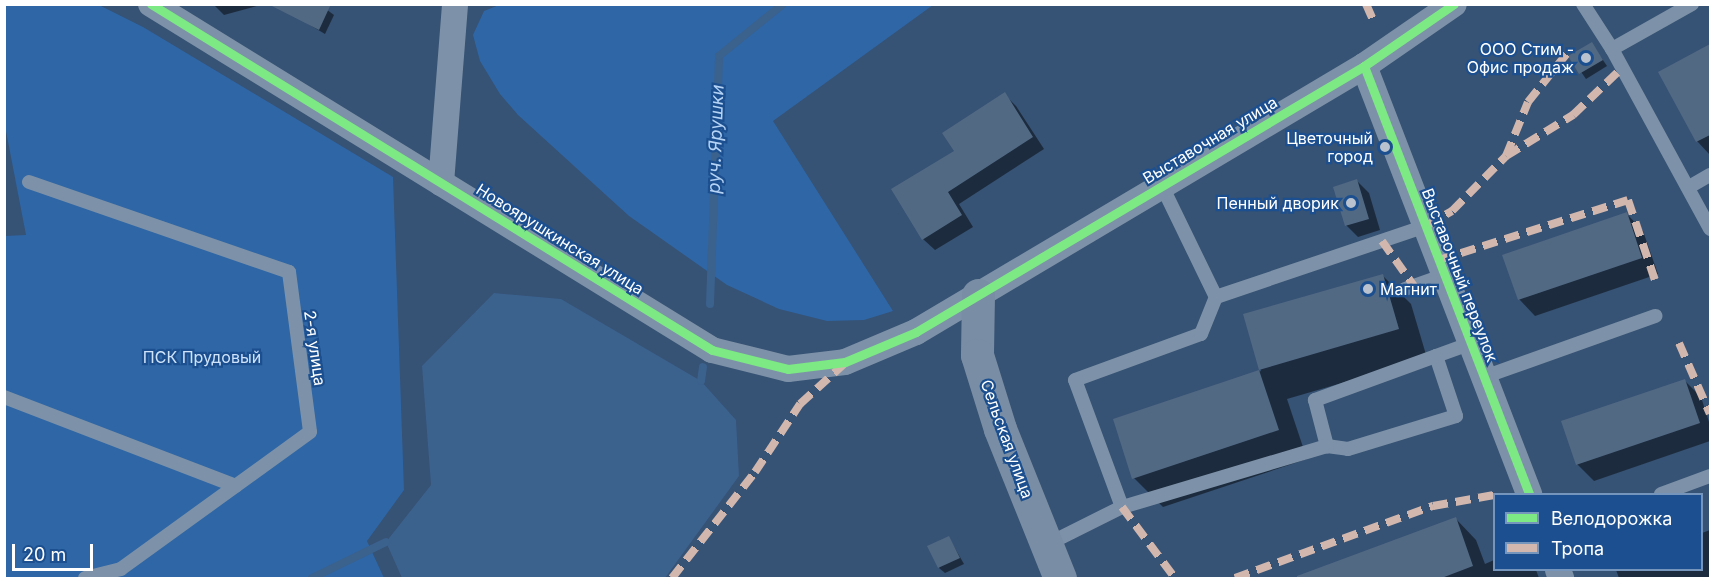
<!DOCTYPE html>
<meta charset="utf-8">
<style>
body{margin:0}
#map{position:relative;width:1715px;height:583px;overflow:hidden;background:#365274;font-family:Inter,sans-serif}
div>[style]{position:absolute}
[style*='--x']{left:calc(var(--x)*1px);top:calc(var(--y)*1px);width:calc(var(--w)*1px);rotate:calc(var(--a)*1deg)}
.green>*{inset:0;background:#2f66a5}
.water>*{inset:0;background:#3b618d}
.shadow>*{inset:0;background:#0007}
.stream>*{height:8px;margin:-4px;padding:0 4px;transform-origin:4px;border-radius:4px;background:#3b618d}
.building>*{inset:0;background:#526984}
.lane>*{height:14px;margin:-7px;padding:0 7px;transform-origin:7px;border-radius:7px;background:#7d92a8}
.street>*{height:26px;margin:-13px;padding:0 13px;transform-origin:13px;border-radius:13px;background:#7d92a8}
.secondary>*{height:33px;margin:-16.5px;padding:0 16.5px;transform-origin:16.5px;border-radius:16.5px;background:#798da4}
.quiet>*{height:8px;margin-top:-4px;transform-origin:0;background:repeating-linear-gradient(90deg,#d1b7ad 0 15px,transparent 0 23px)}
.cycleway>*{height:9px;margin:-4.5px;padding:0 4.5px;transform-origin:4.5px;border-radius:4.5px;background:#7ce984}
.dots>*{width:16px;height:16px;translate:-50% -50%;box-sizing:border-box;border:3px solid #1b4f8f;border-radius:50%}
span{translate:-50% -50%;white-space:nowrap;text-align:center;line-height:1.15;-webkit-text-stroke:4.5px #1b4f8f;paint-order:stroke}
.poi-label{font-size:16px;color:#fff}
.right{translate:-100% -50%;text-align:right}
.left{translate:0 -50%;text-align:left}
.street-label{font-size:16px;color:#fff}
.park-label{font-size:16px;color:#cfe3fa}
.water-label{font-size:18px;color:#b5d3f5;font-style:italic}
.frame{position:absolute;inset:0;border:6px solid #fff;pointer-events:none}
.legend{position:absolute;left:1493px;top:493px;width:210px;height:78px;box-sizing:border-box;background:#1b4f8f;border:2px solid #7695bc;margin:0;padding:8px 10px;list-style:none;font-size:18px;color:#fff}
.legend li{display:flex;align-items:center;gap:12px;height:30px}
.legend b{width:30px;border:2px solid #7695bc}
.scale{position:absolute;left:12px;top:544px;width:81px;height:27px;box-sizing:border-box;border:3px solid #fff;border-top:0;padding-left:8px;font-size:18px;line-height:21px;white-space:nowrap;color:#fff;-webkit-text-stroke:4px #1b4f8f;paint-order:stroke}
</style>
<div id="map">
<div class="green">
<i style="clip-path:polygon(5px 5px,99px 5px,143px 27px,393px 177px,404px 490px,367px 541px,384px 578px,5px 578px,4px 236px,26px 235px,5px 126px)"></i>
<i style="clip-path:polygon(499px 5px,933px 5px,773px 121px,893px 311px,864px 320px,827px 321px,779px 309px,727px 285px,629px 216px,518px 115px,500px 94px,480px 61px,473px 35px,484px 11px)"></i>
</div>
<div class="water">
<i style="clip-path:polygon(494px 293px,561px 299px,701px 381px,736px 420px,739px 476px,665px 578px,402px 578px,386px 542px,431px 485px,422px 366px)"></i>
</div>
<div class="shadow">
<i style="clip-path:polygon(213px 4px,264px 4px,224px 15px)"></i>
<i style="clip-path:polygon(319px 4px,334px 15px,325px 34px,298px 18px)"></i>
<i style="clip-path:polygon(1592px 44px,1607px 66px,1586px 79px,1571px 57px)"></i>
<i style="clip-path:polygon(1710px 45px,1710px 155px,1697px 141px,1660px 73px)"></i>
<i style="clip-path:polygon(1004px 94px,1016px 106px,1044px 149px,959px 204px,973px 227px,935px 250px,923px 239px,956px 152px)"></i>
<i style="clip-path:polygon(1357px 181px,1369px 193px,1380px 230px,1358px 237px,1346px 225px)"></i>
<i style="clip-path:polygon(1627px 214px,1643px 231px,1658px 274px,1535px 316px,1519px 299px)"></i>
<i style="clip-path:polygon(1382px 275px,1411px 304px,1427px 358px,1287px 399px,1307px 459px,1163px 507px,1134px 478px,1115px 420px,1261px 371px,1245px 315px)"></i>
<i style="clip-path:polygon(1685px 381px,1701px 397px,1710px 425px,1710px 441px,1594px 481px,1577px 464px)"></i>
<i style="clip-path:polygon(1456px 519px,1476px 540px,1485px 564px,1494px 560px,1494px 570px,1536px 570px,1539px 578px,1294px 578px)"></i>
<i style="clip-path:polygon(1710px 530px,1710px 578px,1619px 578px,1616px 570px,1702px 570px,1702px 533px)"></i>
<i style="clip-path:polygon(949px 538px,964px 564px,945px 573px,939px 568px)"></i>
</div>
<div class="stream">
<i style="--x:710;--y:304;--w:248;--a:-87.9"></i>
<i style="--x:719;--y:56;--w:82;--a:-39.1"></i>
<i style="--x:701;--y:381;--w:14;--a:-82"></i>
<i style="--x:312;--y:578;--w:82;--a:-25.9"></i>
</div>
<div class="building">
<i style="clip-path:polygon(268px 4px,331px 4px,319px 30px)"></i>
<i style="clip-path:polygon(1592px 42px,1603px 60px,1579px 74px,1568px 56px)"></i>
<i style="clip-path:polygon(1710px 44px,1710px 135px,1696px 142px,1658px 72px)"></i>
<i style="clip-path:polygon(1005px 92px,1033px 137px,948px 192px,962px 215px,922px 240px,891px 189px,954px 151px,942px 133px)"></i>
<i style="clip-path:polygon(1357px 179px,1369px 219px,1345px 226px,1333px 187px)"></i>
<i style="clip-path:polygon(1627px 212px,1642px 258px,1518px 300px,1502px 255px)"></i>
<i style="clip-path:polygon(1383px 274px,1399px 329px,1259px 370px,1243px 314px)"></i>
<i style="clip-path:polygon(1259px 370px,1279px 430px,1132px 479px,1113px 419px)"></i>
<i style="clip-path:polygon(1685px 379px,1700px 423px,1576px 465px,1561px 421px)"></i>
<i style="clip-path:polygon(1456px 517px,1473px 566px,1439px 579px,1297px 579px,1297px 576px)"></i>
<i style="clip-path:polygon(949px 536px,960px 558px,938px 568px,927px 546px)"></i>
</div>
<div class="lane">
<i style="--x:1583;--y:4;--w:54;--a:57.2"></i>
<i style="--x:1612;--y:49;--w:205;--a:61.4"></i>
<i style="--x:1612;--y:49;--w:92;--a:-29.4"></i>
<i style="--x:29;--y:182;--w:275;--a:19.1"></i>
<i style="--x:289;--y:272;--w:161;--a:82.5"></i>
<i style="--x:310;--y:432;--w:233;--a:144.1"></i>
<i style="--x:121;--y:569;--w:37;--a:166"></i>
<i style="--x:1162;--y:186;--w:123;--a:64.1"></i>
<i style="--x:1689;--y:187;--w:24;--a:-30"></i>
<i style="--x:1405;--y:289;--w:42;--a:-19.3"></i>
<i style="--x:1436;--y:356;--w:37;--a:-20"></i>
<i style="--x:1484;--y:377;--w:182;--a:-19.6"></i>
<i style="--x:4;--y:397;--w:248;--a:21"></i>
<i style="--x:1327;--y:446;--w:21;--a:8"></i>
<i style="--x:1348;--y:449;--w:113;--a:-17"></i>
<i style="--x:1456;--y:416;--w:63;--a:-108.4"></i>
<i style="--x:1436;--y:356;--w:129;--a:160"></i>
<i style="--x:1315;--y:400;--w:48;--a:75.4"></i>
<i style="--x:1327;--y:446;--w:214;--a:163.4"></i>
<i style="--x:1122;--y:507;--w:135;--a:-110.3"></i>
<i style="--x:1075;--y:380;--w:134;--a:-20.1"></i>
<i style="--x:1201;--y:334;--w:40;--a:-68"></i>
<i style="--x:1216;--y:297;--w:222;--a:-18.7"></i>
<i style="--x:1661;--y:494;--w:52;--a:-20.2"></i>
<i style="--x:1046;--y:545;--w:85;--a:-26.6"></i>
</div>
<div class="street">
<i style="--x:151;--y:4;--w:659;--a:31.66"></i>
<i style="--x:712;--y:350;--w:78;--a:14"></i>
<i style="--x:788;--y:369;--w:57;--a:-7"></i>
<i style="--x:845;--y:362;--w:77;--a:-22.9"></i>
<i style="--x:916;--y:332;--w:521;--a:-30.7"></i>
<i style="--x:1364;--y:66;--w:109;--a:-34.6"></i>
<i style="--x:1364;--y:66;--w:459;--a:68.9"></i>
<i style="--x:441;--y:183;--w:180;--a:-85.5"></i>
<i style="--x:1558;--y:570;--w:9;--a:69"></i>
</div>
<div class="secondary">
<i style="--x:978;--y:295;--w:60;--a:91"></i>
<i style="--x:977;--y:355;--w:77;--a:72.7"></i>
<i style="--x:1000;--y:429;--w:161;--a:68.1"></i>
</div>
<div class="quiet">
<i style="--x:1366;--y:4;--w:20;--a:66"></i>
<i style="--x:1506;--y:156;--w:58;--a:-67.8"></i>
<i style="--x:1528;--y:102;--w:65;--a:-51.2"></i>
<i style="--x:1426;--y:226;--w:30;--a:-30"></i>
<i style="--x:1452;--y:211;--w:77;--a:-45.5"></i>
<i style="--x:1506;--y:156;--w:79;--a:-31.5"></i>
<i style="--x:1573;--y:115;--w:68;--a:-43.8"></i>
<i style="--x:1382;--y:241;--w:55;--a:54.6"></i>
<i style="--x:1439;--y:260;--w:198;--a:-17.6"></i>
<i style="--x:1628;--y:200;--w:84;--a:71.4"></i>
<i style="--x:1679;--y:343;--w:77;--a:66.4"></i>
<i style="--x:1122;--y:507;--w:89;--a:53.3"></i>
<i style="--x:672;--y:578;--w:135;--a:-51.9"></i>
<i style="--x:755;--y:472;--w:82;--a:-56.5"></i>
<i style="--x:800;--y:404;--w:59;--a:-42.3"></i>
<i style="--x:1235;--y:578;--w:211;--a:-20"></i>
<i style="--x:1433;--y:506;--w:62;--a:-10.2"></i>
</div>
<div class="cycleway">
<i style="--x:151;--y:4;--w:659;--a:31.66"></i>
<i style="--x:712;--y:350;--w:78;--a:14"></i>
<i style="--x:788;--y:369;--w:57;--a:-7"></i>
<i style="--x:845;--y:362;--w:77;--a:-22.9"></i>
<i style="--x:916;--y:332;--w:521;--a:-30.7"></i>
<i style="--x:1364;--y:66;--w:109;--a:-34.6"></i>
<i style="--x:1364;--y:66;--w:459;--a:68.9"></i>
</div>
<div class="dots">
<i style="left:1586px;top:58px;background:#b9c2ce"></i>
<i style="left:1385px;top:147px;background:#b9c2ce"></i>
<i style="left:1351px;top:203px;background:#b9c2ce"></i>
<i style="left:1368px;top:289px;background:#b9c2ce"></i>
</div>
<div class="poi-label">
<span class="right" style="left:1574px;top:58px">ООО Стим -<br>Офис продаж</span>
<span class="right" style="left:1373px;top:147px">Цветочный<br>город</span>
<span class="right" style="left:1339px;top:203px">Пенный дворик</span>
<span class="left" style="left:1380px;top:289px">Магнит</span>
</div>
<div class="street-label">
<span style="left:1210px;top:140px;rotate:-31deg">Выставочная улица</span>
<span style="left:560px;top:239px;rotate:32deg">Новоярушкинская улица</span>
<span style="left:1460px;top:275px;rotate:69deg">Выставочный переулок</span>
<span style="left:315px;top:348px;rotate:82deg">2-я улица</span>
<span style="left:1007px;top:439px;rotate:70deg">Сельская улица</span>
</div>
<div class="park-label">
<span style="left:202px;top:357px">ПСК Прудовый</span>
</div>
<div class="water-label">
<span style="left:716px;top:139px;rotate:-88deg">руч. Ярушки</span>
</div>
<div class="frame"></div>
<ul class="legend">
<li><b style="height:8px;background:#7ce984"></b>Велодорожка</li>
<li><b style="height:8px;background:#d1b7ad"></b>Тропа</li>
</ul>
<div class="scale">20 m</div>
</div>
